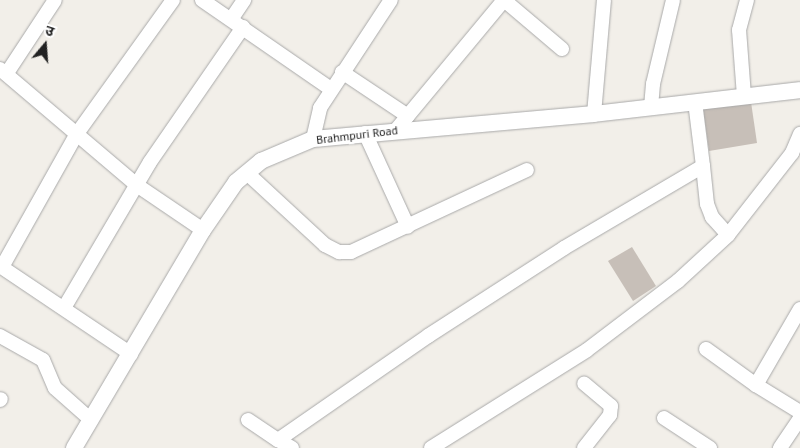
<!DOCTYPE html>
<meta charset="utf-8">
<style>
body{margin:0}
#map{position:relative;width:800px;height:448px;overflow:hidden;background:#f2efe9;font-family:"PT Sans","Noto Sans Devanagari",sans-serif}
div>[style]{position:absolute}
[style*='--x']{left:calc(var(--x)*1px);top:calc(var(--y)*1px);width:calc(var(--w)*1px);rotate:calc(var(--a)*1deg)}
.building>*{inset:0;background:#c7bfb8}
.roads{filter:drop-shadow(0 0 1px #a9a9a9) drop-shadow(0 0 1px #a9a9a9)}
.minor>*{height:14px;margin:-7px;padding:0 7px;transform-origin:7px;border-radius:7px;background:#fff}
.tertiary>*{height:16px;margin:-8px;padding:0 8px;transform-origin:8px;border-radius:8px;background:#fff}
span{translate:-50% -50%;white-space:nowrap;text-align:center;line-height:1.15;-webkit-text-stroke:4.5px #fff;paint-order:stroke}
.street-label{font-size:12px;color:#222}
.north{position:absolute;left:20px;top:20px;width:50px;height:50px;-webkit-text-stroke:4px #fff;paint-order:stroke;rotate:18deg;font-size:14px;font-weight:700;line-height:20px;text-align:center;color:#222}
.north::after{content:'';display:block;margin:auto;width:18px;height:22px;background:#222;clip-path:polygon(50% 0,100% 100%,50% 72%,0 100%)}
</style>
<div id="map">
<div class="building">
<i style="clip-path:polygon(751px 102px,757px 143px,709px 151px,703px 109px)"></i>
<i style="clip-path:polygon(632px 247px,656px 286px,633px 301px,608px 261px)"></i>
</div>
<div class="roads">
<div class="minor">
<i style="--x:202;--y:0;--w:157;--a:34.6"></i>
<i style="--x:504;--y:0;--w:76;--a:40.2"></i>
<i style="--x:232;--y:18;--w:22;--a:-56"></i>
<i style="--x:0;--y:69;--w:181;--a:40.3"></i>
<i style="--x:138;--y:186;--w:78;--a:34.1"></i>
<i style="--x:342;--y:72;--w:79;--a:33.7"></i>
<i style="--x:7;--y:73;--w:87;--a:-56.7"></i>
<i style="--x:744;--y:96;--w:66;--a:-94.3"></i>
<i style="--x:739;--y:30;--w:31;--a:-75"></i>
<i style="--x:651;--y:107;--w:23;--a:-85"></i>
<i style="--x:653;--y:84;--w:86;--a:-76.6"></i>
<i style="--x:594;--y:114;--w:114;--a:-85"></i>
<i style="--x:396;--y:130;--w:169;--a:-50.3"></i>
<i style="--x:365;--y:133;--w:103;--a:65.4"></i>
<i style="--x:313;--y:139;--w:32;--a:-77"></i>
<i style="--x:320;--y:108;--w:129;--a:-56.7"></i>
<i style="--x:703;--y:166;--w:38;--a:84"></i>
<i style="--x:707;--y:204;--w:14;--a:69"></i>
<i style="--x:712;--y:217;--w:24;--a:48"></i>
<i style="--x:728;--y:235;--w:104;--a:-52"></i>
<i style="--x:792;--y:153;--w:21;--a:-67"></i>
<i style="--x:247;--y:173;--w:106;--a:42.7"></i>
<i style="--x:325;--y:245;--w:16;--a:27"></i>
<i style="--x:339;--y:252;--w:12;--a:0"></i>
<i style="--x:351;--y:252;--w:194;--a:-25"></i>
<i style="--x:0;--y:266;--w:158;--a:33.9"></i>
<i style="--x:2;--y:267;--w:151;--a:-60.7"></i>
<i style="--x:76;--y:135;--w:166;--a:-54.3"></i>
<i style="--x:64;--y:308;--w:169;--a:-59.5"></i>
<i style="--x:150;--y:162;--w:164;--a:-55.4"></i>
<i style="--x:800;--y:309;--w:88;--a:120.1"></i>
<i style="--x:756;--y:385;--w:52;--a:31.5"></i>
<i style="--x:0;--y:336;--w:49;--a:29.2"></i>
<i style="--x:43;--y:360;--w:30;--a:67"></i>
<i style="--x:55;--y:388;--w:48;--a:41.6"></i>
<i style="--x:706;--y:349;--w:62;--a:35.8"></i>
<i style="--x:0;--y:400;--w:1;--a:-45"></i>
<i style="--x:664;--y:418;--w:55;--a:33.1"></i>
<i style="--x:248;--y:420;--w:36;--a:34"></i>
<i style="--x:292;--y:448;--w:16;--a:-150"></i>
<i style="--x:278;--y:440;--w:183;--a:-34.7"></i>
<i style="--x:428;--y:336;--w:162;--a:-32.9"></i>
<i style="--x:564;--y:248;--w:161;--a:-30.5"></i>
<i style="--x:703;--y:166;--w:64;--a:-97.1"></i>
<i style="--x:431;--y:448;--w:184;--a:-32.1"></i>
<i style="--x:587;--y:350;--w:114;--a:-37.2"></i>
<i style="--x:678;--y:281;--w:68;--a:-42.6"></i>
<i style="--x:584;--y:448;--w:42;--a:-51.8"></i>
<i style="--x:610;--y:415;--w:9;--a:-84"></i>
<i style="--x:611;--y:406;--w:35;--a:-140"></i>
<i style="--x:780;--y:448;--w:36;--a:-56"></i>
</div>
<div class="tertiary">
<i style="--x:74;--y:448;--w:253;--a:-59.4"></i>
<i style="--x:203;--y:230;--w:58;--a:-55.5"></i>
<i style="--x:236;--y:182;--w:33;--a:-40"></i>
<i style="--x:261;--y:161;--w:56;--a:-22.9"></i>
<i style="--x:313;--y:139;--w:282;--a:-5.1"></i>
<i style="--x:594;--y:114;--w:207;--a:-6.6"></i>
</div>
</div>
<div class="street-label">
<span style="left:357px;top:135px;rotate:-7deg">Brahmpuri Road</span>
</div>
<div class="north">उ</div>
</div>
